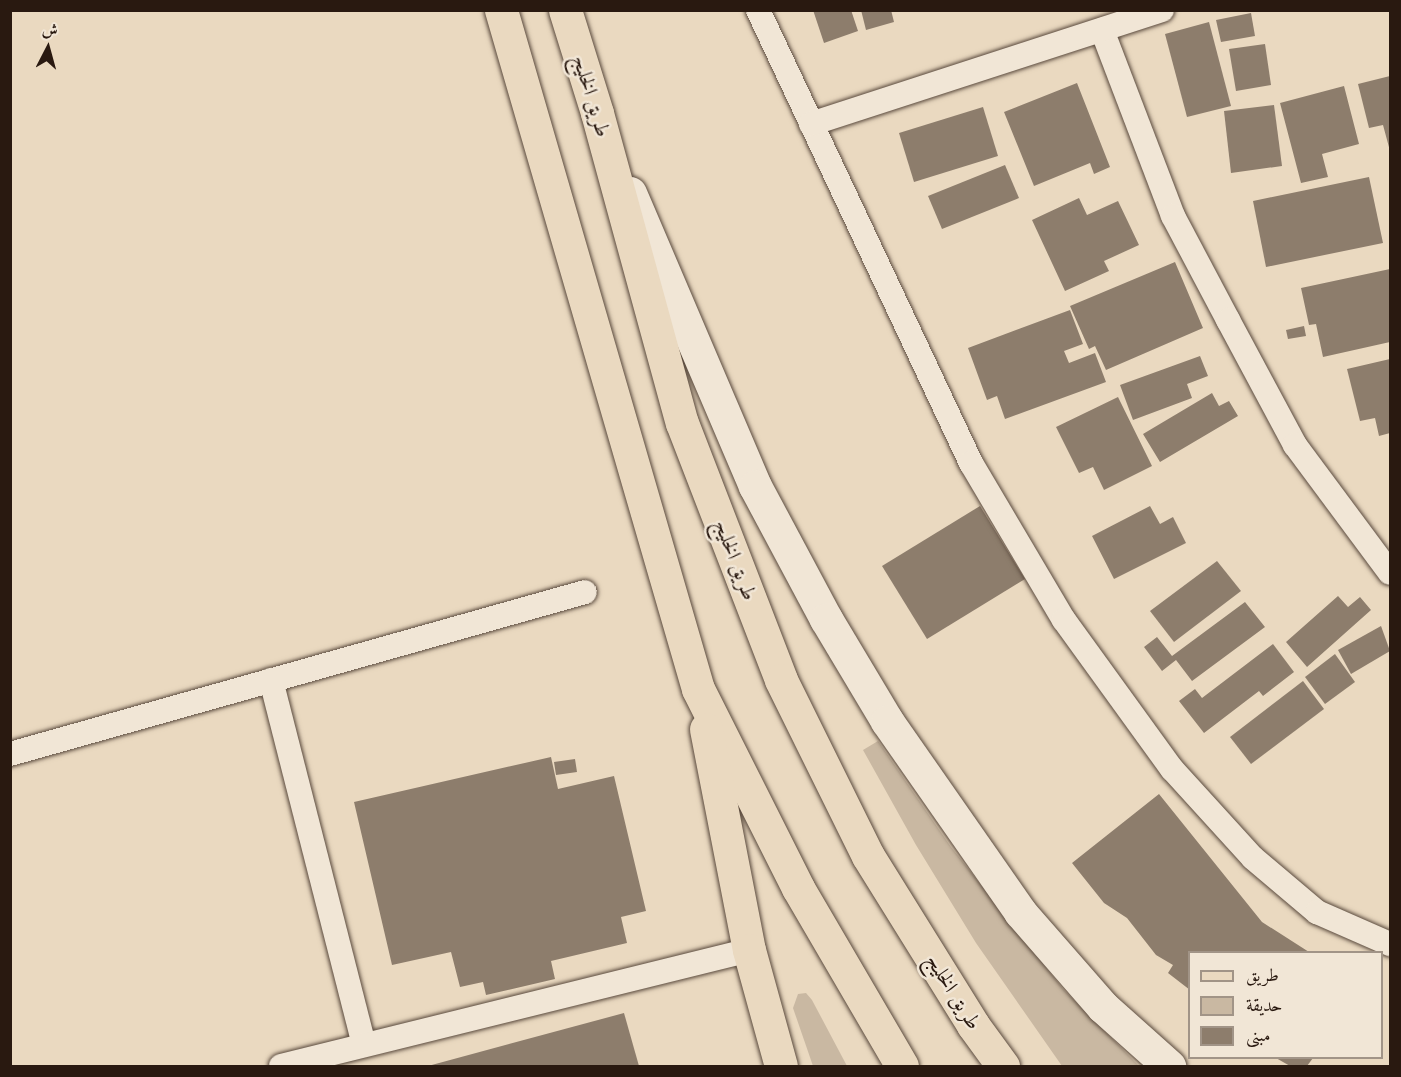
<!DOCTYPE html>
<meta charset="utf-8">
<style>
body{margin:0}
#map{position:relative;width:1401px;height:1077px;overflow:hidden;background:#ead9c0;font-family:Cardo,Amiri,serif}
div>[style]{position:absolute}
[style*='--x']{left:calc(var(--x)*1px);top:calc(var(--y)*1px);width:calc(var(--w)*1px);rotate:calc(var(--a)*1deg)}
.green>*{inset:0;background:#c9b8a2}
.building>*{inset:0;background:#8d7d6c}
.roads{filter:drop-shadow(0 0 2px #59493c) drop-shadow(0 0 2px #59493c)}
.street>*{height:24px;margin:-12px;padding:0 12px;transform-origin:12px;border-radius:12px;background:#f1e6d6}
.secondary>*{height:33px;margin:-16.5px;padding:0 16.5px;transform-origin:16.5px;border-radius:16.5px;background:#f1e6d6}
.primary>*{height:33px;margin:-16.5px;padding:0 16.5px;transform-origin:16.5px;border-radius:16.5px;background:#ead9c0}
span{translate:-50% -50%;white-space:nowrap;text-align:center;line-height:1.15;-webkit-text-stroke:5px #f1e6d6;paint-order:stroke}
.street-label{font-size:21px;color:#291910}
.frame{position:absolute;inset:0;border:12px solid #291910;pointer-events:none}
.legend{position:absolute;left:1188px;top:951px;width:195px;height:108px;box-sizing:border-box;background:#f1e6d6;border:2px solid #a19487;margin:0;padding:8px 10px;list-style:none;font-size:18px;color:#291910}
.legend li{display:flex;align-items:center;gap:12px;height:30px}
.legend b{width:30px;border:2px solid #a19487}
.north{position:absolute;left:18px;top:18px;width:60px;height:60px;-webkit-text-stroke:4px #f1e6d6;paint-order:stroke;rotate:6deg;font-size:16px;font-weight:700;line-height:24px;text-align:center;color:#291910}
.north::after{content:'';display:block;margin:auto;width:21px;height:27px;background:#291910;clip-path:polygon(50% 0,100% 100%,50% 72%,0 100%)}
</style>
<div id="map">
<div class="green">
<i style="clip-path:polygon(878px 741px,951px 847px,1063px 989px,1139px 1066px,1062px 1066px,976px 943px,916px 845px,863px 750px)"></i>
<i style="clip-path:polygon(806px 993px,812px 1000px,847px 1066px,813px 1066px,793px 1008px,798px 994px)"></i>
</div>
<div class="building">
<i style="clip-path:polygon(813px 10px,851px 10px,858px 31px,824px 43px)"></i>
<i style="clip-path:polygon(861px 10px,891px 10px,894px 22px,866px 30px)"></i>
<i style="clip-path:polygon(1251px 13px,1255px 36px,1221px 42px,1216px 20px)"></i>
<i style="clip-path:polygon(1209px 22px,1231px 106px,1187px 117px,1165px 34px)"></i>
<i style="clip-path:polygon(1265px 44px,1271px 85px,1236px 91px,1229px 49px)"></i>
<i style="clip-path:polygon(1390px 76px,1390px 151px,1383px 125px,1369px 128px,1358px 84px)"></i>
<i style="clip-path:polygon(1077px 83px,1110px 167px,1094px 174px,1090px 163px,1034px 186px,1004px 112px)"></i>
<i style="clip-path:polygon(1344px 86px,1359px 144px,1322px 154px,1328px 177px,1301px 183px,1280px 103px)"></i>
<i style="clip-path:polygon(1274px 105px,1282px 166px,1231px 173px,1224px 111px)"></i>
<i style="clip-path:polygon(983px 107px,998px 156px,914px 182px,899px 133px)"></i>
<i style="clip-path:polygon(1005px 165px,1019px 198px,942px 229px,928px 196px)"></i>
<i style="clip-path:polygon(1369px 177px,1383px 243px,1266px 267px,1253px 201px)"></i>
<i style="clip-path:polygon(1079px 198px,1087px 215px,1118px 201px,1139px 245px,1104px 261px,1109px 271px,1065px 291px,1032px 220px)"></i>
<i style="clip-path:polygon(1175px 262px,1203px 328px,1106px 370px,1095px 346px,1089px 349px,1070px 306px)"></i>
<i style="clip-path:polygon(1390px 269px,1390px 342px,1323px 357px,1316px 324px,1309px 325px,1301px 288px)"></i>
<i style="clip-path:polygon(1070px 310px,1083px 344px,1064px 351px,1069px 363px,1095px 353px,1106px 382px,1005px 419px,997px 396px,987px 400px,968px 348px)"></i>
<i style="clip-path:polygon(1304px 326px,1306px 336px,1288px 339px,1286px 330px)"></i>
<i style="clip-path:polygon(1200px 356px,1208px 376px,1187px 384px,1192px 398px,1133px 420px,1120px 385px)"></i>
<i style="clip-path:polygon(1390px 359px,1390px 433px,1379px 436px,1375px 418px,1360px 421px,1347px 369px)"></i>
<i style="clip-path:polygon(1212px 393px,1219px 406px,1229px 401px,1238px 416px,1160px 462px,1143px 434px)"></i>
<i style="clip-path:polygon(1118px 397px,1152px 466px,1104px 490px,1093px 467px,1079px 473px,1056px 427px)"></i>
<i style="clip-path:polygon(980px 506px,1025px 579px,927px 639px,882px 566px)"></i>
<i style="clip-path:polygon(1150px 506px,1160px 524px,1173px 517px,1186px 543px,1114px 579px,1092px 536px)"></i>
<i style="clip-path:polygon(1217px 561px,1241px 591px,1174px 642px,1150px 611px)"></i>
<i style="clip-path:polygon(1338px 596px,1348px 607px,1360px 597px,1371px 610px,1307px 667px,1286px 642px)"></i>
<i style="clip-path:polygon(1245px 602px,1265px 627px,1192px 681px,1176px 660px,1162px 671px,1144px 647px,1157px 637px,1172px 656px)"></i>
<i style="clip-path:polygon(1381px 626px,1390px 651px,1351px 674px,1338px 650px)"></i>
<i style="clip-path:polygon(1273px 644px,1294px 672px,1263px 696px,1259px 691px,1204px 733px,1179px 701px,1195px 689px,1202px 698px)"></i>
<i style="clip-path:polygon(1335px 654px,1355px 682px,1325px 704px,1305px 677px)"></i>
<i style="clip-path:polygon(1303px 681px,1324px 709px,1251px 764px,1230px 737px)"></i>
<i style="clip-path:polygon(551px 757px,558px 789px,614px 776px,646px 911px,621px 917px,627px 943px,551px 961px,555px 979px,486px 995px,483px 982px,460px 987px,451px 952px,392px 965px,354px 802px)"></i>
<i style="clip-path:polygon(575px 759px,577px 772px,556px 775px,554px 762px)"></i>
<i style="clip-path:polygon(1159px 794px,1262px 922px,1309px 952px,1190px 952px,1190px 990px,1168px 973px,1173px 965px,1156px 955px,1127px 918px,1104px 903px,1072px 863px)"></i>
<i style="clip-path:polygon(624px 1013px,639px 1066px,428px 1066px)"></i>
<i style="clip-path:polygon(1276px 1058px,1313px 1058px,1307px 1066px,1290px 1066px)"></i>
</div>
<div class="roads">
<div class="street">
<i style="--x:758;--y:10;--w:501;--a:64.82"></i>
<i style="--x:971;--y:463;--w:182;--a:59.4"></i>
<i style="--x:1064;--y:620;--w:184;--a:54.1"></i>
<i style="--x:1172;--y:769;--w:120;--a:47.7"></i>
<i style="--x:1253;--y:858;--w:84;--a:40.2"></i>
<i style="--x:1317;--y:912;--w:80;--a:23.7"></i>
<i style="--x:1102;--y:30;--w:199;--a:69.1"></i>
<i style="--x:1173;--y:216;--w:118;--a:62.1"></i>
<i style="--x:1228;--y:320;--w:142;--a:61.8"></i>
<i style="--x:1295;--y:445;--w:159;--a:53.4"></i>
<i style="--x:811;--y:124;--w:369;--a:-18"></i>
<i style="--x:271;--y:680;--w:376;--a:75.7"></i>
<i style="--x:10;--y:754;--w:597;--a:-15.73"></i>
<i style="--x:281;--y:1066;--w:482;--a:-13.9"></i>
</div>
<div class="secondary">
<i style="--x:630;--y:193;--w:319;--a:66.9"></i>
<i style="--x:755;--y:486;--w:151;--a:61.9"></i>
<i style="--x:826;--y:619;--w:119;--a:59.1"></i>
<i style="--x:887;--y:721;--w:233;--a:55.1"></i>
<i style="--x:1020;--y:912;--w:126;--a:48.9"></i>
<i style="--x:1103;--y:1007;--w:89;--a:41.8"></i>
</div>
<div class="primary">
<i style="--x:501;--y:10;--w:707;--a:73.82"></i>
<i style="--x:698;--y:689;--w:223;--a:63.3"></i>
<i style="--x:798;--y:888;--w:206;--a:59.7"></i>
<i style="--x:565;--y:10;--w:108;--a:72.7"></i>
<i style="--x:597;--y:113;--w:321;--a:74.7"></i>
<i style="--x:682;--y:423;--w:275;--a:68.9"></i>
<i style="--x:781;--y:680;--w:196;--a:63.7"></i>
<i style="--x:868;--y:856;--w:199;--a:58.1"></i>
<i style="--x:973;--y:1025;--w:51;--a:53.8"></i>
<i style="--x:706;--y:729;--w:225;--a:79"></i>
<i style="--x:749;--y:950;--w:120;--a:74.6"></i>
</div>
</div>
<div class="street-label">
<span style="left:591px;top:96px;rotate:73deg">طريق الخليج</span>
<span style="left:735px;top:560px;rotate:69deg">طريق الخليج</span>
<span style="left:953px;top:992px;rotate:58deg">طريق الخليج</span>
</div>
<div class="frame"></div>
<ul class="legend">
<li><b style="height:8px;background:#ead9c0"></b>طريق</li>
<li><b style="height:16px;background:#c9b8a2"></b>حديقة</li>
<li><b style="height:16px;background:#8d7d6c"></b>مبنى</li>
</ul>
<div class="north">ش</div>
</div>
